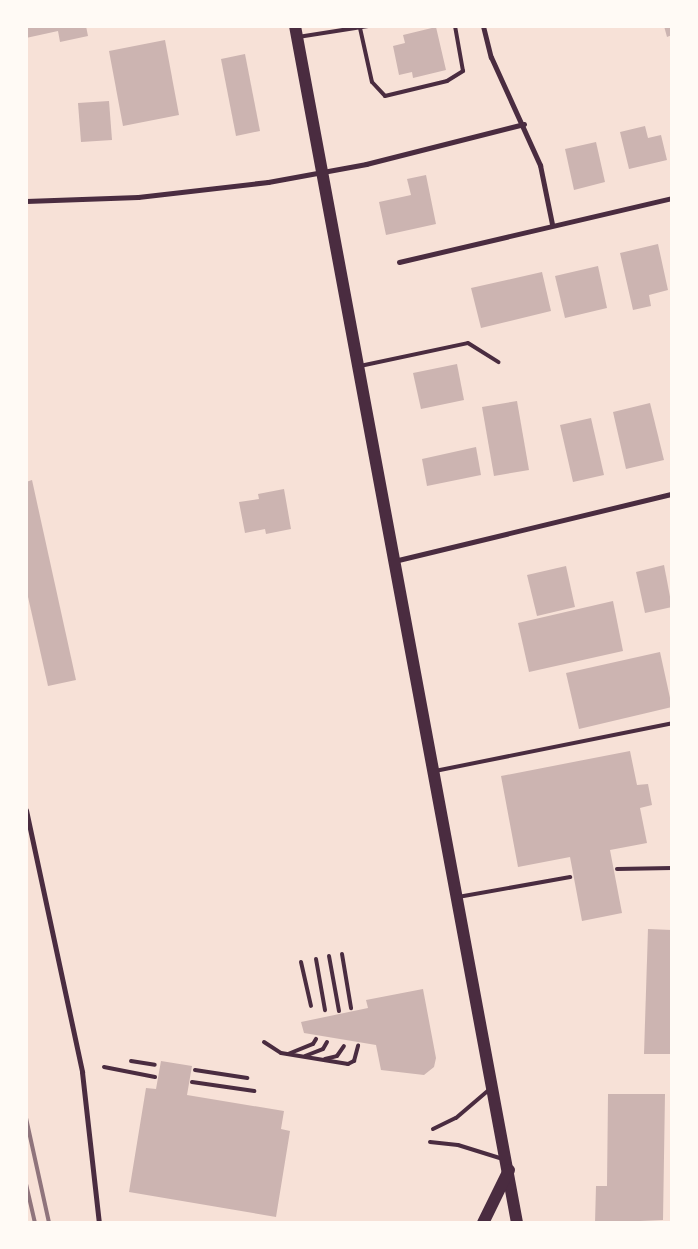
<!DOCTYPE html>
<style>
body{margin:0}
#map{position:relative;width:698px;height:1249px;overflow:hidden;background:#f7e1d7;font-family:Raleway,sans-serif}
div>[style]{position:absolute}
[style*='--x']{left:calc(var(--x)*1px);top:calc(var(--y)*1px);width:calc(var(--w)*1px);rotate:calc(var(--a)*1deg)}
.building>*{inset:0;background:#ccb4b1}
.service>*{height:4px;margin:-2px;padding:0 2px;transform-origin:2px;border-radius:2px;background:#4a2c40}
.minor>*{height:5px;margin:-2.5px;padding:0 2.5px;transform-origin:2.5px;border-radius:2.5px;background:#4a2c40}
.primary>*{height:12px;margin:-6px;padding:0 6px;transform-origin:6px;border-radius:6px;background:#4a2c40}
.rail>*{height:4px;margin:-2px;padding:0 2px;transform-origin:2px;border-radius:2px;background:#8f747c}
span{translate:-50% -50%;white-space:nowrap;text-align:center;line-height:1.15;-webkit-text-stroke:4px #fffaf5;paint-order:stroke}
.frame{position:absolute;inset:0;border:28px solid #fffaf5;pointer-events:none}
</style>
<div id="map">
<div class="building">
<i style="clip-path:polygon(26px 26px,86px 26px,88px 36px,60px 42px,58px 31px,26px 38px)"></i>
<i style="clip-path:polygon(664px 26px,672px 26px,672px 35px,667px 37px)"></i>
<i style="clip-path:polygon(436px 27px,446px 70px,413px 78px,412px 72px,399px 75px,393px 46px,405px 43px,403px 35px)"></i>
<i style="clip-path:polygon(165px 40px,179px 115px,123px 126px,109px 51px)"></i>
<i style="clip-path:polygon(245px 54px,260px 131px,236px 136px,221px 59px)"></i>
<i style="clip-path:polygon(109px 101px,112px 140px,81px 142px,78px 103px)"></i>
<i style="clip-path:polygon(645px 126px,648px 138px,661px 135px,667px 160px,629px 169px,620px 132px)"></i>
<i style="clip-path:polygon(596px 142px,605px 182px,574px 190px,565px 149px)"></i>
<i style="clip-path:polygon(426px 175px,436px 224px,386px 235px,379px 202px,411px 195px,407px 179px)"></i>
<i style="clip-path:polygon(658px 244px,668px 290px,649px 295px,651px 306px,633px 310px,620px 253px)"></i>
<i style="clip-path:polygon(598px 266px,607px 308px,565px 318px,555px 276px)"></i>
<i style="clip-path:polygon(542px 272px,551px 311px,481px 328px,471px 288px)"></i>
<i style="clip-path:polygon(457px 364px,464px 400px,421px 409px,413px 373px)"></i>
<i style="clip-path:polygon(517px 401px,529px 470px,494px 476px,482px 407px)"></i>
<i style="clip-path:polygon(650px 403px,664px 460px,626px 469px,613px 412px)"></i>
<i style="clip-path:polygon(591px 418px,604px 475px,573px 482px,560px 425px)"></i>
<i style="clip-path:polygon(476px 447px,481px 475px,427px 486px,422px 459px)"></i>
<i style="clip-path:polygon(32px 480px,76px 680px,48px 686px,26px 588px,26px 482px)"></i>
<i style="clip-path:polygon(284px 489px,291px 529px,266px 534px,265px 529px,245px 533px,239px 502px,259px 499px,258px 494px)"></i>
<i style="clip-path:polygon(664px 565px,672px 607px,645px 613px,636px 572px)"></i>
<i style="clip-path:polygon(566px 566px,575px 607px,537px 616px,527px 575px)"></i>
<i style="clip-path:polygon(613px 601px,623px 651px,529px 672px,518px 623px)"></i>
<i style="clip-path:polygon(660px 652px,672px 707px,579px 729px,566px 673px)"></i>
<i style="clip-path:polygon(630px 751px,637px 785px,648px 784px,652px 805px,640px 808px,647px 843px,610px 850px,622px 913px,582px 921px,570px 857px,518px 867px,501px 776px)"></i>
<i style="clip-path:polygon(648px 929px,672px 930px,672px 1054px,644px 1054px)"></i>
<i style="clip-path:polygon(423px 989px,436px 1058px,434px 1067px,424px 1075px,381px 1070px,376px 1045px,304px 1033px,301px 1022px,368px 1008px,366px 1000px)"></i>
<i style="clip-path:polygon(161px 1061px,192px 1066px,187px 1095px,284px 1111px,281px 1129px,290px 1131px,276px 1217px,129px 1192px,146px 1088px,156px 1089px)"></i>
<i style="clip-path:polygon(608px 1094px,665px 1094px,663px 1220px,595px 1223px,596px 1186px,607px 1186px)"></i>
</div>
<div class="service">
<i style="--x:360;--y:28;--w:55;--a:77.5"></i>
<i style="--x:372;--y:82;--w:19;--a:47"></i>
<i style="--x:385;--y:96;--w:64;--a:-13.6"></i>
<i style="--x:447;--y:81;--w:19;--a:-32"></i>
<i style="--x:463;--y:71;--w:46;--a:-100.1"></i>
<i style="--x:298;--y:37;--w:71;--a:-8.9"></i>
<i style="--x:360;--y:366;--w:110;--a:-12"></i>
<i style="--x:468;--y:343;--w:36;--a:32"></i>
<i style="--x:435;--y:771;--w:242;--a:-11.4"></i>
<i style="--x:617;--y:869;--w:55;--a:-1"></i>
<i style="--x:458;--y:897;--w:114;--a:-10.1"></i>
<i style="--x:342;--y:954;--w:55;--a:80.5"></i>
<i style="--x:329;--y:956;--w:56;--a:79.7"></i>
<i style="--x:316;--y:959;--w:52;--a:80"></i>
<i style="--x:301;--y:962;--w:45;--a:77.2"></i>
<i style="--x:264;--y:1042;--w:20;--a:33"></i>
<i style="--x:281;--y:1053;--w:68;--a:9.3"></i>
<i style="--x:348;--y:1064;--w:7;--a:-27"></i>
<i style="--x:354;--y:1061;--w:16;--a:-75"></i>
<i style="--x:288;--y:1054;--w:27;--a:-22"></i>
<i style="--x:313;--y:1044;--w:6;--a:-59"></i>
<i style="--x:305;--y:1056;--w:19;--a:-21"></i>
<i style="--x:323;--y:1049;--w:8;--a:-60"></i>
<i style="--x:325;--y:1059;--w:12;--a:-14"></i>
<i style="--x:337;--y:1056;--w:12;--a:-55"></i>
<i style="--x:131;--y:1061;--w:24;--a:9"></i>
<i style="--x:104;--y:1067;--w:52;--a:11.1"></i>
<i style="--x:195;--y:1070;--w:53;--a:8.7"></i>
<i style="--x:192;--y:1082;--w:63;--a:8.3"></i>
<i style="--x:433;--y:1129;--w:25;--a:-26"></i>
<i style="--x:456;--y:1118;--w:45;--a:-40.5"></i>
<i style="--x:430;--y:1142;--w:28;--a:6"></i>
<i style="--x:458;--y:1145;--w:47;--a:17.3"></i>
</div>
<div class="minor">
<i style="--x:483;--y:26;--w:32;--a:76"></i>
<i style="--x:491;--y:57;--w:119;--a:65.6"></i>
<i style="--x:540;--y:165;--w:60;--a:78.5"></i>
<i style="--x:26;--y:201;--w:112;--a:-2"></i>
<i style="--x:138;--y:197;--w:131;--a:-6.6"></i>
<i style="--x:268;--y:182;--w:100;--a:-10.4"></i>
<i style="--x:366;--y:164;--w:163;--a:-14.2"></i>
<i style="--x:399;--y:262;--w:280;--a:-13.2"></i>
<i style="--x:394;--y:561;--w:286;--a:-13.6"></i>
<i style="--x:26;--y:810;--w:268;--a:77.9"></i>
<i style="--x:82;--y:1072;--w:152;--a:83.6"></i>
</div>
<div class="primary">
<i style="--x:295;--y:26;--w:1217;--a:79.49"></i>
<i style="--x:483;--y:1223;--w:59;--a:-63.9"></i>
</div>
<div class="rail">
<i style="--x:26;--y:1118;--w:107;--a:77.6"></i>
<i style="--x:26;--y:1184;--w:40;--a:77"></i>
</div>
<div class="frame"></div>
</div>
